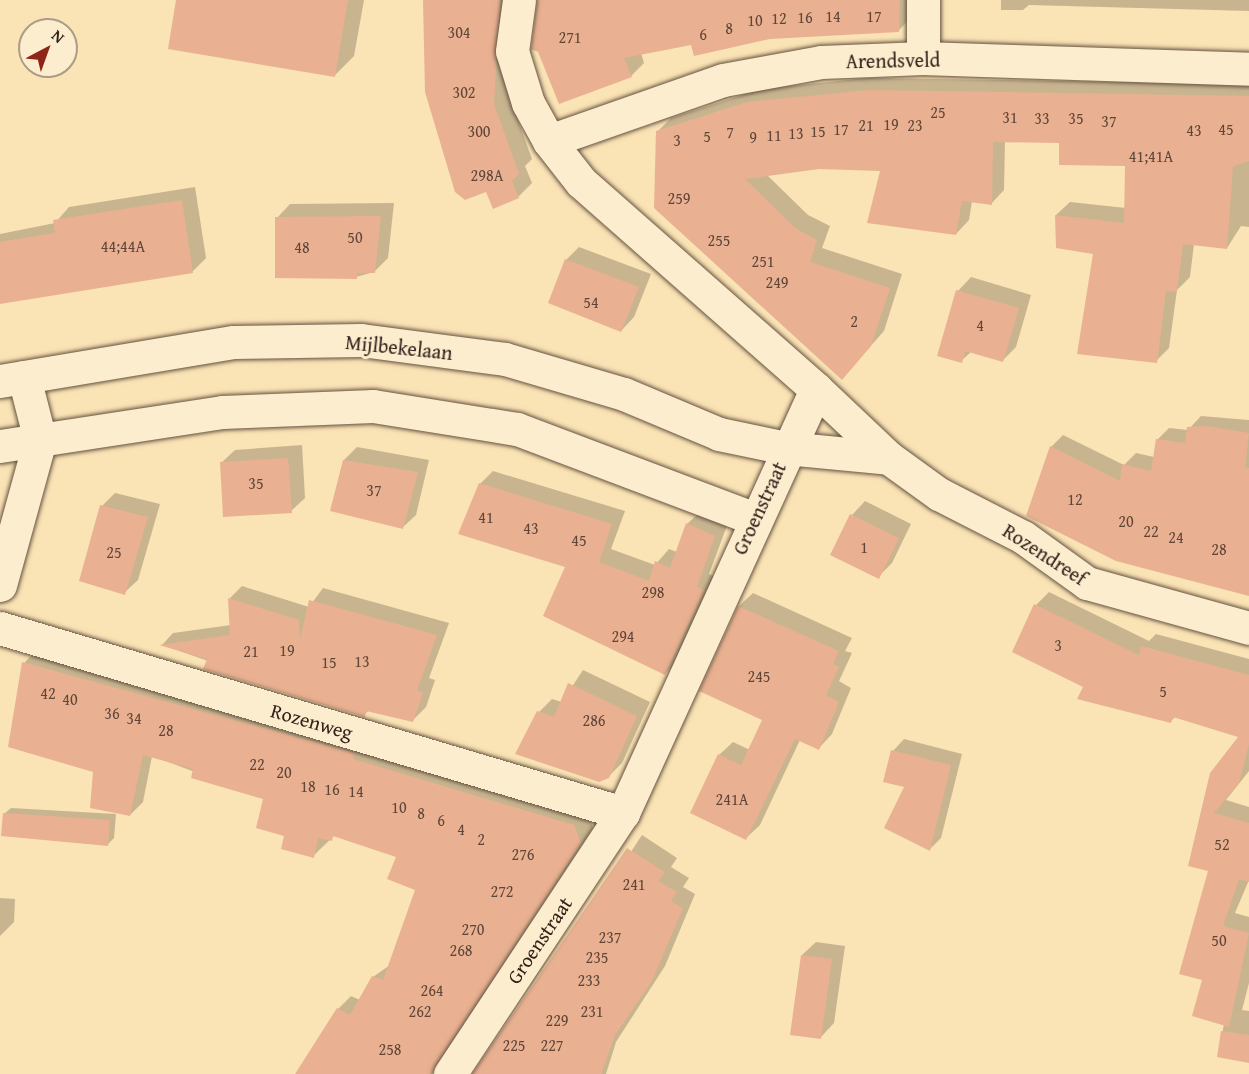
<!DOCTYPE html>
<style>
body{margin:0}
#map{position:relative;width:1249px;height:1074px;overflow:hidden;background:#fae3b4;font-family:"Gentium Book Plus",serif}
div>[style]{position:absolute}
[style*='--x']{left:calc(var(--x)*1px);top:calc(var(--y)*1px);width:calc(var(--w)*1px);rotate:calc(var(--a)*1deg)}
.shadow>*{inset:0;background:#0003}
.building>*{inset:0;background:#e9b191}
.roads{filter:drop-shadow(0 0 2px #655242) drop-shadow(0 0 2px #655242)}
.minor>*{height:33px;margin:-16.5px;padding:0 16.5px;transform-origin:16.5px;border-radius:16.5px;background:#fcedce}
span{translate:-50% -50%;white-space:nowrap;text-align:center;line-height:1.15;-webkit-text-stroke:6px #fcedce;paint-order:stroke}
.number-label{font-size:16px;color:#604639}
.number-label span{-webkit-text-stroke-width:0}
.street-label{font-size:20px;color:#33221c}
.north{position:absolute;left:18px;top:18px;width:60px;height:60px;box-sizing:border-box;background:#fcedce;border:2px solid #ac9c87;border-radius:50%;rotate:41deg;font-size:16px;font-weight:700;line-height:24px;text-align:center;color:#33221c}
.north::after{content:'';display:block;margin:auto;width:21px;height:27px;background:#8f2418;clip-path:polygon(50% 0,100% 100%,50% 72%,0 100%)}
</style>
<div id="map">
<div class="shadow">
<i style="clip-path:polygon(177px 0,364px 0,354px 56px,334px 76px)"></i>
<i style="clip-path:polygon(425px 0,512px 0,507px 90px,532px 159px,525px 166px,532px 183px,518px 197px,494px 207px)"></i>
<i style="clip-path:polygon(537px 0,912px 0,912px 17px,899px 30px,692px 43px,641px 53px,644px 63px,631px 76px)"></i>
<i style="clip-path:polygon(1001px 0,1249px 0,1249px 11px,1029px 5px,1023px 10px,1001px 10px)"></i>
<i style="clip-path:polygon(867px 78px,1249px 84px,1249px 227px,1241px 226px,1227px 248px,1194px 244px,1190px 277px,1177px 290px,1169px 348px,1156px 361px,1095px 252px,1057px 246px,1056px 215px,1070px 202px,1126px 208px,1127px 164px,1060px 142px,1005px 141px,1004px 190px,991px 204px,972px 201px,969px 220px,956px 234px,882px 170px,818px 167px,767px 175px,808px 215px,830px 226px,822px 248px,902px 274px,884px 331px,842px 378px,657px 132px,671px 118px,761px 89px)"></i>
<i style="clip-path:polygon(195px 187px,206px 258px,192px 272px,0 302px,0 234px,55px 223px,69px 207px)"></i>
<i style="clip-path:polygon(394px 203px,388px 258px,374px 272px,356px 277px,277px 218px,290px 204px)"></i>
<i style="clip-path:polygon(579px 247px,651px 274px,634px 317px,621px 331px,566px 260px)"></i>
<i style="clip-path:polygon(971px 277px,1031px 295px,1016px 347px,1002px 361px,972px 351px,961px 361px,958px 291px)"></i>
<i style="clip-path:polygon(1201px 416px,1249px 420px,1249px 595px,1051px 447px,1063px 435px,1124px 465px,1136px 453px,1154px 457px,1157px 440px,1169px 428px,1188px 430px)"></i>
<i style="clip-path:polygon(302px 445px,305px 498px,291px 511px,221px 463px,235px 450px)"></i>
<i style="clip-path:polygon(357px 447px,429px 460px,416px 515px,403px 527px,344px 460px)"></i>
<i style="clip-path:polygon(493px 471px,625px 511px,611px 549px,655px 565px,669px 549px,677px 552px,687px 524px,701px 511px,728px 523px,709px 574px,716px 577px,678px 660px,665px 674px,567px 566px,480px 484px)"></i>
<i style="clip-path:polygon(115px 493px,160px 504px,138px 580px,124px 593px,102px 506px)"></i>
<i style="clip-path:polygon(865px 501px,911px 524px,892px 563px,878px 577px,852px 515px)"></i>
<i style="clip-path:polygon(242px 586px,309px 607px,323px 588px,449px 623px,429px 678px,435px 680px,426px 707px,413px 720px,369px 710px,364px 715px,162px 645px,173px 633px,231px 625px,230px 598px)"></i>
<i style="clip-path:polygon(1049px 592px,1149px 641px,1156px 634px,1249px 659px,1249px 771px,1226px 800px,1249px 807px,1249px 880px,1235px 913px,1249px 917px,1249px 983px,1242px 1010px,1249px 1011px,1249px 1061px,1218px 1056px,1224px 1024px,1204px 979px,1210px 870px,1190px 865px,1241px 737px,1176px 716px,1170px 722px,1085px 686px,1036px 605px)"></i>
<i style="clip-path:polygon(753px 593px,852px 638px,845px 651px,852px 653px,839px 681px,851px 688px,832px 734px,819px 748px,800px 740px,760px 825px,746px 838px,719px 755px,733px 742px,750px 750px,764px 719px,701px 690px,739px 606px)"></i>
<i style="clip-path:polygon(37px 650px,587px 812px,593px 828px,432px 1074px,315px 1074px,338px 1009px,351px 996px,360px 1000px,373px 977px,390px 965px,417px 889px,398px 856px,335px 835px,313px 856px,286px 835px,265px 798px,152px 756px,143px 802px,130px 815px,24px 663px)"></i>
<i style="clip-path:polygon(583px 670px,650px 702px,622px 763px,608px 777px,539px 712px,552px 699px,562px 702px)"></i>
<i style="clip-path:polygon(904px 739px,962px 754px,941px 838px,930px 849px,893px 751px)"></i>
<i style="clip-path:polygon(11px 808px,116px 814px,114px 838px,108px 844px,4px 814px)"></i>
<i style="clip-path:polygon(642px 835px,677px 858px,671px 867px,689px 878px,683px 887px,695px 894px,665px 966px,616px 1042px,606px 1074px,485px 1074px)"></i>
<i style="clip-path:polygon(0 898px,15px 899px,14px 922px,0 936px)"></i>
<i style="clip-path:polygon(816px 942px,845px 946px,834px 1023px,821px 1037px,802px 955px)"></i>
</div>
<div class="building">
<i style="clip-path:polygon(176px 0,348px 0,335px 77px,168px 49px)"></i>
<i style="clip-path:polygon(423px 0,500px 0,494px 104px,519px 174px,512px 181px,519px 198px,493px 209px,486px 192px,465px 200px,455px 192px,425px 92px)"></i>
<i style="clip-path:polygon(537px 0,900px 0,899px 32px,770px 39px,694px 56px,691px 45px,624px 58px,632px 77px,559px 104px,538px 52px,531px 49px)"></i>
<i style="clip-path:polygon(869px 90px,1249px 96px,1249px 161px,1233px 166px,1227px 249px,1183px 244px,1177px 292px,1166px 291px,1157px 363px,1077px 354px,1093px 254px,1056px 248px,1055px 215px,1124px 223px,1125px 166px,1059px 165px,1059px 143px,993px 142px,992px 205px,962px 201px,956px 235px,867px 223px,880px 171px,819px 169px,745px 179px,795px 228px,817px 240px,810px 262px,890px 288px,871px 346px,842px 380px,654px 208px,656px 131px,747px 102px)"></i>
<i style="clip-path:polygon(182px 200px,193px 273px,0 304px,0 242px,55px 233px,53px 220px)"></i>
<i style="clip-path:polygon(381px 216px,375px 273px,357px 273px,357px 279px,275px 278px,275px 217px)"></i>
<i style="clip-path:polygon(565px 259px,639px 287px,621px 332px,548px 303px)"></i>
<i style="clip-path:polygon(956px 290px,1019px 308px,1003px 362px,965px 351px,962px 363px,937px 356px)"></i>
<i style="clip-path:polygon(1206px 426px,1249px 433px,1245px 467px,1249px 468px,1249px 596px,1116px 561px,1026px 516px,1050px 446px,1120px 481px,1122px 464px,1151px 471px,1156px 439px,1185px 443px,1187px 427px)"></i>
<i style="clip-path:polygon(288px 458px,292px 513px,223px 517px,220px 462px)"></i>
<i style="clip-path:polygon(343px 460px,418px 472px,403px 529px,330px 511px)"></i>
<i style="clip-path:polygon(479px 483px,612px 524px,599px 562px,649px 581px,655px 561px,670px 568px,686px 523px,715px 536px,697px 587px,704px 590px,665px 675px,543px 616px,565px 567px,458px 534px)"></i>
<i style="clip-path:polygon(100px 505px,148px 517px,125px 595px,79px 581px)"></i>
<i style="clip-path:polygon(850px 514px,899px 538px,879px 579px,830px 555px)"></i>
<i style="clip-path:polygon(228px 598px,299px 620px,300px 639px,309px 600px,437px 635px,417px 690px,423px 693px,413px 722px,366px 711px,365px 717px,203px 669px,207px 659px,159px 645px,230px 635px)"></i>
<i style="clip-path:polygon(1034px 604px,1139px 655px,1141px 646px,1249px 675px,1249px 744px,1239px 783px,1214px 813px,1249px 823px,1249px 882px,1239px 879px,1223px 926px,1249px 933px,1229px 1027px,1192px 1016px,1202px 980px,1179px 974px,1208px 871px,1188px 866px,1210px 773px,1238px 737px,1173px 717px,1171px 723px,1077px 699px,1083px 687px,1012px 652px)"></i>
<i style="clip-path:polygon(738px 606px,839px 651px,833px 664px,839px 667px,826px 695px,839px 702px,819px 750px,795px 739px,746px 840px,690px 813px,718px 754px,741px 765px,762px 720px,699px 691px)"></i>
<i style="clip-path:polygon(22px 662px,354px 753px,353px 759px,574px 825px,581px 843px,431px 1074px,295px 1074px,337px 1008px,350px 1015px,372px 976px,383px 980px,415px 890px,387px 879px,396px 857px,333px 836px,332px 841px,318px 838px,314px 858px,281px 849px,284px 836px,256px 828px,263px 799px,191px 778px,193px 769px,143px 755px,130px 816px,90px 808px,93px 772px,8px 747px)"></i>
<i style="clip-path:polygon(568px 683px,637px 716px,609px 778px,599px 782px,515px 754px,537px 711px,554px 717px)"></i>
<i style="clip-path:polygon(891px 750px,951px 765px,930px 851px,884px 828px,904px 787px,883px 782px)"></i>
<i style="clip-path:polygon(3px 813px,110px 820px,108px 846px,1px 836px)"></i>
<i style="clip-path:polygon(627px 848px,665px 872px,658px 881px,677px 892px,671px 901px,683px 908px,652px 981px,615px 1035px,601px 1074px,472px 1074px)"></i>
<i style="clip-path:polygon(801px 955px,832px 959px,821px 1039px,790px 1035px)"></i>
<i style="clip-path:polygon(1221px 1031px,1249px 1035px,1249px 1063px,1217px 1057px)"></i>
</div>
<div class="roads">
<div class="minor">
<i style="--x:923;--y:58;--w:58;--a:-90"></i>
<i style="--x:549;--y:141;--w:184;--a:-19.3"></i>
<i style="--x:723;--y:80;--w:100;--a:-10.4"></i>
<i style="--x:821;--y:62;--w:102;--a:-2.2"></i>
<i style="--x:923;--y:58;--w:326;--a:1.9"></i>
<i style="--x:0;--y:381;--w:237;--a:-9.5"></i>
<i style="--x:234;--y:342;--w:127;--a:-0.9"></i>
<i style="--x:361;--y:340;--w:145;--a:7.5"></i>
<i style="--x:505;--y:359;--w:124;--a:16.4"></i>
<i style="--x:624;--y:394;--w:103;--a:22.8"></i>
<i style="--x:719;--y:434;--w:68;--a:11.8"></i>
<i style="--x:786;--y:448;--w:103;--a:5.5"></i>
<i style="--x:816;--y:389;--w:100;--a:43.4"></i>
<i style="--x:889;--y:458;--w:62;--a:35.8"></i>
<i style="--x:939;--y:494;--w:94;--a:27.1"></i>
<i style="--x:1023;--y:537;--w:79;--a:35.7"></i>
<i style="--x:1087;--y:583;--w:168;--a:15.5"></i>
<i style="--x:0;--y:446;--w:225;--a:-8.7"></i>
<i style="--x:222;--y:412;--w:151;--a:-2.3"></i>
<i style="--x:373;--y:406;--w:146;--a:9.1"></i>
<i style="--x:517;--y:429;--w:252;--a:20.7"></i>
<i style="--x:0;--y:585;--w:150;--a:-74.6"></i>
<i style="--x:40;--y:440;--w:65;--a:-104.3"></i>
<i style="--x:0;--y:628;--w:650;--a:16.54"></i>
<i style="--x:450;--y:1074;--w:313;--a:-56.5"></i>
<i style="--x:623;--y:813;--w:466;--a:-65.5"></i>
<i style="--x:816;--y:389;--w:313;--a:-138.6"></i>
<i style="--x:581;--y:182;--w:52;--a:-128"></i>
<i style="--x:549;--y:141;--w:43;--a:-118.9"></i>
<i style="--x:528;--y:103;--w:54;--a:-107.1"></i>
<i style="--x:512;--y:51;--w:51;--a:-82.2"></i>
</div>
</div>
<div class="number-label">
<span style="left:833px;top:16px">14</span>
<span style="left:874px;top:16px">17</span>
<span style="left:805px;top:17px">16</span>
<span style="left:779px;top:18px">12</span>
<span style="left:755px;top:20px">10</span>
<span style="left:729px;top:28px">8</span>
<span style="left:459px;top:32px">304</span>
<span style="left:703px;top:34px">6</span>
<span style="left:570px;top:37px">271</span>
<span style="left:464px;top:92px">302</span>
<span style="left:938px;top:112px">25</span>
<span style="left:1010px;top:117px">31</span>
<span style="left:1042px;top:118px">33</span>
<span style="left:1076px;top:118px">35</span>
<span style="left:1109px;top:121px">37</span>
<span style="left:891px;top:124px">19</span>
<span style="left:866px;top:125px">21</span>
<span style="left:915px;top:125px">23</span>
<span style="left:841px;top:129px">17</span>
<span style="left:1226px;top:129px">45</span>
<span style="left:1194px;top:130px">43</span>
<span style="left:479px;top:131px">300</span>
<span style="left:818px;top:131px">15</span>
<span style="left:730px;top:132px">7</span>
<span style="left:796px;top:133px">13</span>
<span style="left:774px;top:135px">11</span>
<span style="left:707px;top:136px">5</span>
<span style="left:753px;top:137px">9</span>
<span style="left:677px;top:140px">3</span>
<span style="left:1151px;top:156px">41;41A</span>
<span style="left:487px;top:175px">298A</span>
<span style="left:679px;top:198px">259</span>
<span style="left:355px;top:237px">50</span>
<span style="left:719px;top:240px">255</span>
<span style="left:123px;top:246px">44;44A</span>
<span style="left:302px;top:247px">48</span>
<span style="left:763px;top:261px">251</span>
<span style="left:777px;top:282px">249</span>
<span style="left:591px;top:302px">54</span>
<span style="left:854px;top:321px">2</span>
<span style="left:980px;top:325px">4</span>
<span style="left:256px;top:483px">35</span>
<span style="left:374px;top:490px">37</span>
<span style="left:1075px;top:499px">12</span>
<span style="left:486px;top:517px">41</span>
<span style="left:1126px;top:521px">20</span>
<span style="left:531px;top:528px">43</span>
<span style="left:1151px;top:531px">22</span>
<span style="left:1176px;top:537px">24</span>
<span style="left:579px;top:540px">45</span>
<span style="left:864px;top:547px">1</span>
<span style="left:1219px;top:549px">28</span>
<span style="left:114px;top:552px">25</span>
<span style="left:653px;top:592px">298</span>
<span style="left:623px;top:636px">294</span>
<span style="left:1058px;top:645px">3</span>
<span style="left:287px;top:650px">19</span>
<span style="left:251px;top:651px">21</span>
<span style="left:362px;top:661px">13</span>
<span style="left:329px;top:662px">15</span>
<span style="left:759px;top:676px">245</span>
<span style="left:1163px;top:691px">5</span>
<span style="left:48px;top:693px">42</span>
<span style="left:70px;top:699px">40</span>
<span style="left:112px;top:713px">36</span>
<span style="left:134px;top:718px">34</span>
<span style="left:594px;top:720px">286</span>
<span style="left:166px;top:730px">28</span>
<span style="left:257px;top:764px">22</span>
<span style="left:284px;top:772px">20</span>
<span style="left:308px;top:786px">18</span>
<span style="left:332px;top:789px">16</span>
<span style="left:356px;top:791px">14</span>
<span style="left:732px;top:799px">241A</span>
<span style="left:399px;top:807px">10</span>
<span style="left:421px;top:813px">8</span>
<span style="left:441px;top:820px">6</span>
<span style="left:461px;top:829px">4</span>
<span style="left:481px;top:839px">2</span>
<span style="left:1222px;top:844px">52</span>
<span style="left:523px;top:854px">276</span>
<span style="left:634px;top:884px">241</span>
<span style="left:502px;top:891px">272</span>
<span style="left:473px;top:929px">270</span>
<span style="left:610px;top:937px">237</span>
<span style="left:1219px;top:940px">50</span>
<span style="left:461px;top:950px">268</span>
<span style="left:597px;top:957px">235</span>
<span style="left:589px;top:980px">233</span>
<span style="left:432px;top:990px">264</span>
<span style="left:420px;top:1011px">262</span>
<span style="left:592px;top:1011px">231</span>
<span style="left:557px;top:1020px">229</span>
<span style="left:514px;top:1045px">225</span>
<span style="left:552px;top:1045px">227</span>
<span style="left:390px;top:1049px">258</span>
</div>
<div class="street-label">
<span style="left:893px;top:60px;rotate:-1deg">Arendsveld</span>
<span style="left:399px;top:347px;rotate:6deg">Mijlbekelaan</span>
<span style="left:759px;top:508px;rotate:-65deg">Groenstraat</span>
<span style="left:1045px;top:554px;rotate:33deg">Rozendreef</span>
<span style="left:312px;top:721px;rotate:16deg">Rozenweg</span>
<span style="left:539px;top:940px;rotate:-56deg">Groenstraat</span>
</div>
<div class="north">N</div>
</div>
